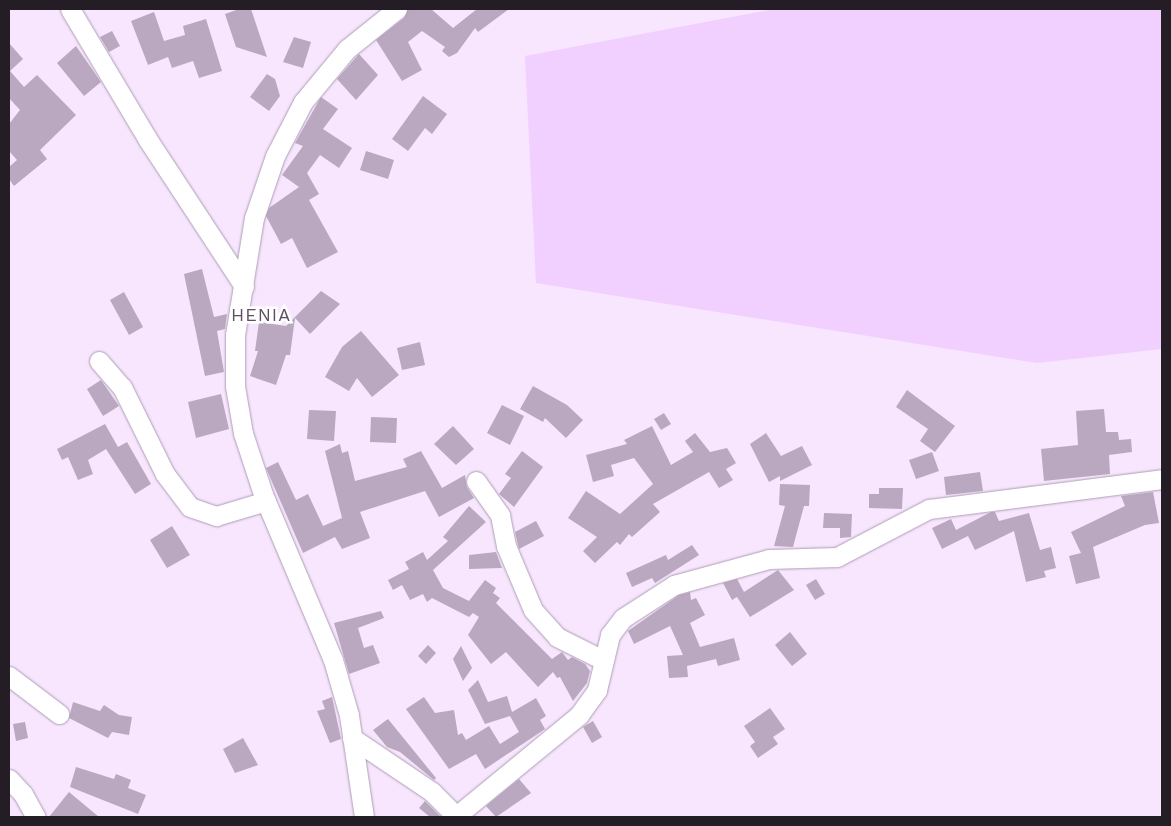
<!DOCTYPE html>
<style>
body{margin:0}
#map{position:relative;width:1171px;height:826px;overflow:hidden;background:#f7e6fe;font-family:"Work Sans",sans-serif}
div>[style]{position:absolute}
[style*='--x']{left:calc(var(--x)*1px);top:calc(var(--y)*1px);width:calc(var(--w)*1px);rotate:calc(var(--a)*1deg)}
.green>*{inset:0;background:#f1cfff}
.building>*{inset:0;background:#b9a8c0}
.roads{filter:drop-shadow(0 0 1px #ad9db4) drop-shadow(0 0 1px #ad9db4)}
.minor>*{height:19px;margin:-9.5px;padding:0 9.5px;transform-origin:9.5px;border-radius:9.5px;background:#fff}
span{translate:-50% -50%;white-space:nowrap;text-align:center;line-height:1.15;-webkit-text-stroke:5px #fff;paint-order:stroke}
.quarter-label{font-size:18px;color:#5e4f63;letter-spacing:1px}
.frame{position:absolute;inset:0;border:10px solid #241d26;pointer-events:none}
</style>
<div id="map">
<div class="green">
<i style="clip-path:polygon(775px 9px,1162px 9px,1162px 349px,1037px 363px,536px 283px,525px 56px)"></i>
</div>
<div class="building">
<i style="clip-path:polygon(239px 9px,251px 9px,267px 57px,236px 47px,225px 14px)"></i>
<i style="clip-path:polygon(408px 9px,431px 9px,453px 28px,477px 9px,509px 9px,478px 32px,475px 28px,457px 53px,449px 57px,442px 51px,445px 47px,422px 31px,408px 42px,422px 70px,402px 81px,376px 40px,404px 18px)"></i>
<i style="clip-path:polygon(154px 12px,164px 41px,185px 35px,183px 26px,206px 19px,222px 71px,199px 78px,193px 61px,172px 68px,168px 57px,148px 65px,131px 21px)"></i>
<i style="clip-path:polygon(112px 31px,120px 46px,109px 52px,100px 37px)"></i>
<i style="clip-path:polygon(294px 37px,311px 42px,303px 68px,283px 62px)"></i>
<i style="clip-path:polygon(9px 43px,23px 59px,10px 71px,24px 87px,37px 75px,76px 115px,40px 150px,47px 159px,14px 186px,9px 179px,9px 167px,17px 160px,9px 151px,9px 124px,20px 110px,9px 98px)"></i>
<i style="clip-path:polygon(76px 46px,101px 82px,84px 96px,57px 63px)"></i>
<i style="clip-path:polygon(359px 54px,378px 75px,356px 100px,337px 79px)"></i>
<i style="clip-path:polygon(267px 74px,275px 79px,280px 96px,269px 111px,250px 97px)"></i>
<i style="clip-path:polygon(423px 96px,447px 114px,432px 134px,425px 128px,408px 151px,392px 139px)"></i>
<i style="clip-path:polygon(321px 97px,338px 109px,323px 129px,352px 148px,339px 168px,320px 155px,307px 173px,319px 194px,309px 200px,338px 252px,307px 268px,292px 238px,281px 244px,266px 216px,269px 208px,299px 187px,282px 175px,303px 146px,295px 143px)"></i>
<i style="clip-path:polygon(366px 151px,394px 160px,388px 179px,360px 170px)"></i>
<i style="clip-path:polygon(202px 269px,214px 317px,227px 314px,225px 329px,217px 331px,224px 372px,205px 376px,184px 274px)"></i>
<i style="clip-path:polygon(321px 291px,340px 304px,310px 334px,295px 318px,290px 355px,286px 355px,276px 385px,250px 376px,258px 351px,255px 351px,259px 322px,286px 326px)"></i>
<i style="clip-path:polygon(124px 292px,143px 327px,129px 335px,110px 300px)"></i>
<i style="clip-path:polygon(361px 331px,399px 375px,372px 397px,357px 378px,349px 391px,325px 377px,342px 347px)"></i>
<i style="clip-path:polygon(420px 342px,425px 365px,402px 370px,397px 348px)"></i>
<i style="clip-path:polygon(101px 380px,119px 406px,103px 416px,87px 389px)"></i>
<i style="clip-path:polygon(533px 386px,567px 405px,583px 420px,566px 438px,545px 418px,543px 422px,520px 409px)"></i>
<i style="clip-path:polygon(907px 390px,955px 426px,935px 452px,920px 441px,928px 429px,896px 407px)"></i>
<i style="clip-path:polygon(221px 394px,229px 429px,196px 438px,188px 402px)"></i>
<i style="clip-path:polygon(502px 405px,524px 416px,510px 445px,487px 433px)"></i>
<i style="clip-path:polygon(1104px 409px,1106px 432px,1118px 432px,1119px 440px,1131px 439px,1132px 452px,1109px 455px,1110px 474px,1044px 481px,1041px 449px,1078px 445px,1076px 411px)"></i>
<i style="clip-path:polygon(309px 410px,336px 411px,334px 441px,307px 439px)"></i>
<i style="clip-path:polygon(664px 413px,671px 424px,661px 430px,654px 419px)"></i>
<i style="clip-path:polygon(371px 417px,397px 418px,396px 443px,370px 442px)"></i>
<i style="clip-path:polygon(105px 424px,118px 447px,127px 442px,151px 484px,135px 494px,106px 449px,88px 460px,93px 474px,78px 480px,68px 457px,62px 460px,57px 449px)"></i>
<i style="clip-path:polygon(453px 426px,474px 449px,456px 465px,434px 444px)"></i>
<i style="clip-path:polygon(652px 426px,671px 465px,693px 452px,685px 441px,695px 433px,710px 452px,727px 448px,736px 463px,726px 469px,733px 480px,719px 488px,709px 472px,653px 504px,660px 512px,632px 537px,629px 534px,620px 545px,617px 542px,595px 563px,583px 551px,597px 537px,568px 518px,586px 491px,620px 514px,653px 484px,634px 458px,611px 465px,614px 476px,593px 482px,586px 455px,627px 444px,624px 440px)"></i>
<i style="clip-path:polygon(766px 433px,781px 456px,802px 446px,812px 465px,780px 481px,780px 476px,769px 482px,750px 444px)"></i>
<i style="clip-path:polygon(340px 444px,342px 453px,348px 451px,355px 481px,407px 467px,403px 459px,421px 451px,442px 488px,465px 475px,467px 487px,474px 498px,439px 517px,425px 491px,360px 512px,370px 538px,342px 549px,335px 537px,303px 553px,266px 468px,278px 462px,296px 500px,308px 494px,323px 526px,342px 518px,325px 451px)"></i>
<i style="clip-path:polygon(522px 451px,543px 467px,514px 507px,499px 494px,511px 478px,505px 474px)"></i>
<i style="clip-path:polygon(932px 452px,939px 471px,916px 479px,909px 460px)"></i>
<i style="clip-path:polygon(980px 472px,983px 491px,946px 495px,944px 477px)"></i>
<i style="clip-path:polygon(780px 484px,810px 485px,809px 506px,804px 506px,793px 547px,774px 546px,785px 506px,779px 505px)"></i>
<i style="clip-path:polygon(879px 488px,903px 488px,902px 509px,869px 508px,869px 494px,879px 494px)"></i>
<i style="clip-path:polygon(1153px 492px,1159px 523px,1145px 525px,1093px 547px,1100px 578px,1076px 584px,1069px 556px,1081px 553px,1071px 532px,1125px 506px,1121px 496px)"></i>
<i style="clip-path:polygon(469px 506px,486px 522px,433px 570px,443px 588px,469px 601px,485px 580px,496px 588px,493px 593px,500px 598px,496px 603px,552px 659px,562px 652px,568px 660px,572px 657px,585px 664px,590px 671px,587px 683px,573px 701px,560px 677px,557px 678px,553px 672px,538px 687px,506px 652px,491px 664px,468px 635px,479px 617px,473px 613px,469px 617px,432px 598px,427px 602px,423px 594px,410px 600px,402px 585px,393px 590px,388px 580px,409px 569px,405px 562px,423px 552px,427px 560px,448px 541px,443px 537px)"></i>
<i style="clip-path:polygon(991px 512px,995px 512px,999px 521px,1029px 513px,1040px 550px,1051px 547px,1056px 568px,1044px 571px,1046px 577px,1026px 582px,1014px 531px,975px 550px,968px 536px,942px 549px,932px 528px,951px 519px,956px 530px)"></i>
<i style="clip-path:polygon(824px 513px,852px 514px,851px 537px,840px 538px,840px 528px,823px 528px)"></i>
<i style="clip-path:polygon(536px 521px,544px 536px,519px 549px,515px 532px)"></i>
<i style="clip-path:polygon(172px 526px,190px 555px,167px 568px,150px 540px)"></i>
<i style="clip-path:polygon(692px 545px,699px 555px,655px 583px,652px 578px,632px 587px,626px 573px,666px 555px,668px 560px)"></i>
<i style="clip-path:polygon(496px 552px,502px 568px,469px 569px,469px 555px)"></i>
<i style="clip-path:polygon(778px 570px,794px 590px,750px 617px,737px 597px,732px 600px,723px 583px,737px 579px,744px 592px)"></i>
<i style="clip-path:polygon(816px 579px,825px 594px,815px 600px,806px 585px)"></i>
<i style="clip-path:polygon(690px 592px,691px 600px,696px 598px,705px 615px,690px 623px,700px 647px,734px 638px,740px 660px,718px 666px,716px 659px,687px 666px,688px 677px,669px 678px,667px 656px,683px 655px,670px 626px,634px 644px,628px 631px,679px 595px)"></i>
<i style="clip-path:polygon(381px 611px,384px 618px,358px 628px,364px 648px,373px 645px,380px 663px,349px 674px,334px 623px)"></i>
<i style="clip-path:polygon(790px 632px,807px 654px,792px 666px,775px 645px)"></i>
<i style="clip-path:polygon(428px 645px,436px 653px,426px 664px,418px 656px)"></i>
<i style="clip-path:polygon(461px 646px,472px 668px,463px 681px,453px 659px)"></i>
<i style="clip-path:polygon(478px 680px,488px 702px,507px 696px,512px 712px,536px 698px,546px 716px,540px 720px,545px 729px,485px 769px,476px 754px,449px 769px,406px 709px,424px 697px,435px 713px,454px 710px,458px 735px,462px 733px,466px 740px,489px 726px,500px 744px,519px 732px,510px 716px,485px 724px,468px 690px)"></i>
<i style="clip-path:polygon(332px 697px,341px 739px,330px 743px,317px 711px,325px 709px,322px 701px)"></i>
<i style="clip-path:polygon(73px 702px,100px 711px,104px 705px,119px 715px,132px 717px,129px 735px,112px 732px,108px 738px,69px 718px)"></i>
<i style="clip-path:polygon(770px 708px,785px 729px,773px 737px,778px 744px,758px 758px,750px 746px,755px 742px,744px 726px)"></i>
<i style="clip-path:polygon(388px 719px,436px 778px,434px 780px,400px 752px,387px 747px,373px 730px)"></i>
<i style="clip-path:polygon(593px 721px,602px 737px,592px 743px,583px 727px)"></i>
<i style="clip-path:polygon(25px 722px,28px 738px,16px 741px,13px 724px)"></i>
<i style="clip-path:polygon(243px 738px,258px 765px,235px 773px,223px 749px)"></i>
<i style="clip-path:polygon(76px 767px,114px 779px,116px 774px,131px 780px,128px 788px,146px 795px,138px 814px,70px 787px)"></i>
<i style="clip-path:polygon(519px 779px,531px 793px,496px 817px,486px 806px)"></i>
<i style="clip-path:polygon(69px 792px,99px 817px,49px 817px)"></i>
<i style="clip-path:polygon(425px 801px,441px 817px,430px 817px,419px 808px)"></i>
</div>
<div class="roads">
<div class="minor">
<i style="--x:70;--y:9;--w:152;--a:59.2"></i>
<i style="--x:148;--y:140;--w:175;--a:56.7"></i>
<i style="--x:99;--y:361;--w:35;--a:49"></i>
<i style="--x:122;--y:387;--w:97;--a:63.7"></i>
<i style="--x:165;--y:474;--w:41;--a:52.9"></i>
<i style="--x:190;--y:507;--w:28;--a:19"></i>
<i style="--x:216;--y:516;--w:52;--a:-16.7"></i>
<i style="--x:476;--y:481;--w:42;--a:54.8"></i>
<i style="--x:500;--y:515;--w:32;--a:79"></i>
<i style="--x:506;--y:546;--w:69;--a:67.1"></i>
<i style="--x:533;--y:610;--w:36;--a:48"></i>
<i style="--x:557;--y:637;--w:51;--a:26.6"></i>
<i style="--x:9;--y:676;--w:63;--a:37.2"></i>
<i style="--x:352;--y:738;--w:97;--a:34"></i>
<i style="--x:432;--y:792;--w:33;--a:45"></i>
<i style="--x:9;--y:779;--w:21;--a:47"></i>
<i style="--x:23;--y:794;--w:26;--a:61"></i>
<i style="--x:364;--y:817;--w:103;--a:-98.4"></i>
<i style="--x:349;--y:715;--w:57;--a:-106.2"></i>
<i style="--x:333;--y:660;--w:180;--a:-112.9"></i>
<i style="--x:263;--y:494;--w:64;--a:-108.2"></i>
<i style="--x:243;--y:433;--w:48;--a:-99.7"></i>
<i style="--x:235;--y:386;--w:51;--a:-90"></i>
<i style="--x:235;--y:335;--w:119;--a:-80.8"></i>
<i style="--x:254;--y:218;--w:65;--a:-71.3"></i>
<i style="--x:275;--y:156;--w:61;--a:-62.6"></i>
<i style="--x:303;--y:102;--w:69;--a:-50.3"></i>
<i style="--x:347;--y:49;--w:64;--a:-38.7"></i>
<i style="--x:455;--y:817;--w:161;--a:-39.4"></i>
<i style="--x:579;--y:715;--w:31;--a:-54"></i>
<i style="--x:597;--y:690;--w:57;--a:-76.7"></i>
<i style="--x:610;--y:635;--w:21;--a:-53"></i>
<i style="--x:623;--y:618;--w:61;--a:-32.9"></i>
<i style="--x:674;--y:585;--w:98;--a:-15.3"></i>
<i style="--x:769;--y:559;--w:68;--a:-1.7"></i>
<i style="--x:837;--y:557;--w:104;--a:-27.6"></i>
<i style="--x:929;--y:509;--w:235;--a:-7.3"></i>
</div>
</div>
<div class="quarter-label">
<span style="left:261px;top:315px">HENIA</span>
</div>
<div class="frame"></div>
</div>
